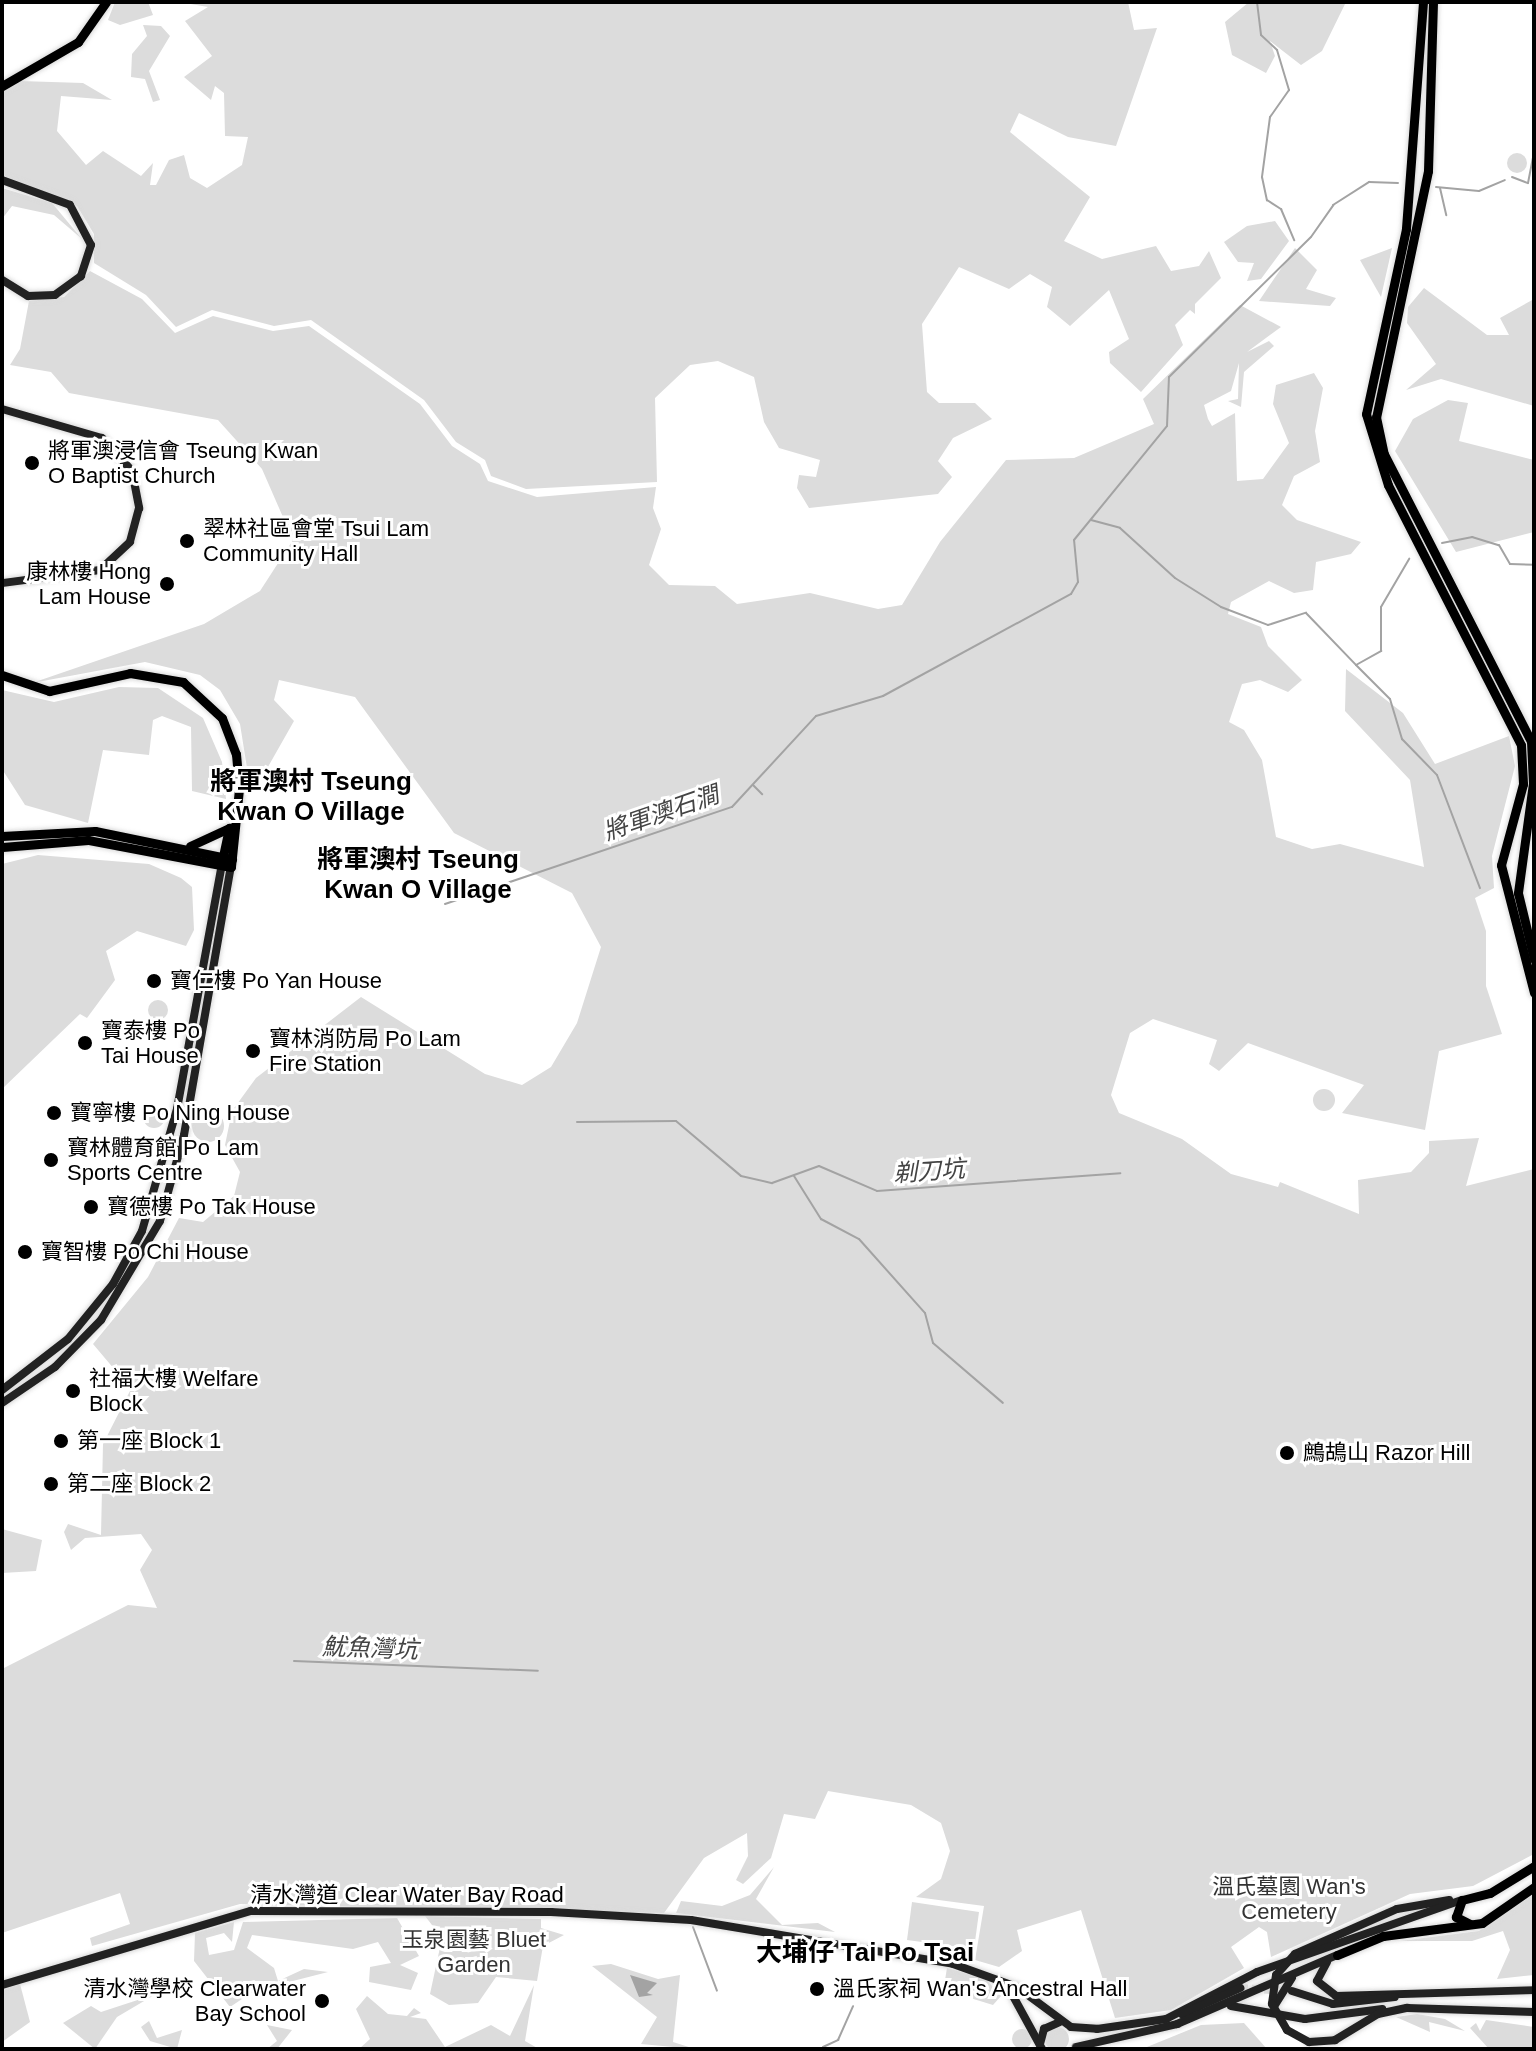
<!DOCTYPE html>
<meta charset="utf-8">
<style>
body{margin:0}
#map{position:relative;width:1536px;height:2051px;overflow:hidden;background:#fff;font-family:Arial,"Noto Sans TC",sans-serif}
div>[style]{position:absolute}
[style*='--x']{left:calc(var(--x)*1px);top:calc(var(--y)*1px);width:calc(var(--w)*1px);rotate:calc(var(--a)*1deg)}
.green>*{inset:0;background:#dcdcdc}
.round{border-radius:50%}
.water>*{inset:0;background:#a3a3a3}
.stream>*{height:2px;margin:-1px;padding:0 1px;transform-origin:1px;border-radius:1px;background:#a3a3a3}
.secondary-tunnel>*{height:8px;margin-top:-4px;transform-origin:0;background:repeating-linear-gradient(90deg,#d9d9d9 0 8px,transparent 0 12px)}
.roads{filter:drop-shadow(0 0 2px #dbdbdb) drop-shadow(0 0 2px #dbdbdb)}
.secondary>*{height:8px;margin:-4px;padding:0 4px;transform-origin:4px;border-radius:4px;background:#222}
.primary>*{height:9px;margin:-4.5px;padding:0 4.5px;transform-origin:4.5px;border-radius:4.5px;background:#000}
.secondary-bridge>*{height:8px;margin:-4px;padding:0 4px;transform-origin:4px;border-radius:4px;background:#222}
.dots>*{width:22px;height:22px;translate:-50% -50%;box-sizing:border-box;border:4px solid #fff;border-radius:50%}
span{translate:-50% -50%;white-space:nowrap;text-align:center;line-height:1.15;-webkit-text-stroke:6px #fff;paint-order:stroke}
.poi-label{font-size:22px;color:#000}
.left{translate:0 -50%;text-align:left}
.right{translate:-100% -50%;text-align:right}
.park-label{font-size:22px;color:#333}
.street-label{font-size:22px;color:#000}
.water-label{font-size:24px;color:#444;font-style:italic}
.quarter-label{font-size:26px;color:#000;font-weight:700}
.frame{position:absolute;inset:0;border:4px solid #000;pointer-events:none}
</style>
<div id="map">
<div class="green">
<i style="clip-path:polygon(115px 2px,148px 2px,153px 15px,120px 25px,108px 20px)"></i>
<i style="clip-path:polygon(179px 2px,1128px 2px,1134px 30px,1157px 28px,1116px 146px,1068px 137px,1019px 113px,1010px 132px,1090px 197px,1064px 241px,1102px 259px,1156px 246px,1171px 271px,1199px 266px,1209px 251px,1221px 278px,1195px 304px,1195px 314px,1190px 310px,1175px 325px,1183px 345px,1141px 392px,1110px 363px,1109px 352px,1129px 339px,1109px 290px,1070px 326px,1047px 307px,1052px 287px,1030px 274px,1009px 289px,959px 267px,922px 324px,927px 392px,939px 403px,975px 403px,992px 419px,953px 438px,938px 461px,952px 477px,938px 494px,809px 508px,797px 488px,799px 475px,816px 477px,820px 460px,779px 448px,764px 422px,754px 377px,718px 361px,690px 365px,655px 398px,657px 482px,526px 489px,491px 476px,485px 460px,456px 442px,424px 400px,311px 320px,274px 326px,212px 310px,176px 327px,146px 295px,94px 263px,94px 234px,77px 206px,2px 175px,2px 90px,20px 81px,83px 83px,112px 100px,61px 96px,57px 131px,86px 165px,103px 151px,141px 176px,153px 163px,150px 185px,156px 185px,169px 160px,184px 155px,190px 178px,207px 188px,242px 165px,248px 137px,225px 136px,224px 93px,215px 86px,211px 100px,184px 77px,212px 56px,185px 21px,208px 7px)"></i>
<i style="clip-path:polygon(1249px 2px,1346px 2px,1322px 51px,1301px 65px,1270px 41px,1275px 56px,1266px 73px,1232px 55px,1225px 22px)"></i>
<i style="clip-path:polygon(143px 25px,161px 26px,170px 36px,149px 71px,160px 100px,153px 102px,145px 79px,131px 77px,132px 54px,147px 36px)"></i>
<i class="round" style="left:1507px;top:153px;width:20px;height:20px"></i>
<i style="clip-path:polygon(2px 188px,52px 203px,82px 239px,54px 215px,12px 206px,2px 219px)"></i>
<i style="clip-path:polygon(1275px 221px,1289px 241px,1261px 279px,1247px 281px,1254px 263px,1238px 262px,1224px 242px,1247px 226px)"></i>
<i style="clip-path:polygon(1295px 248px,1317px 270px,1306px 289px,1336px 298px,1330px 306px,1259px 301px)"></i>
<i style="clip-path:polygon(1392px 248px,1381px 297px,1360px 260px)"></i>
<i style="clip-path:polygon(90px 271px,142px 299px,175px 333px,213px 316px,273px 331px,309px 326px,420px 404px,452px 446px,480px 464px,488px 481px,537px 497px,656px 487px,653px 508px,661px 529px,649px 565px,669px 585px,715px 586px,737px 604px,810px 593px,878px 609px,902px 605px,940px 542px,1006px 460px,1074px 458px,1154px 424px,1143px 399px,1240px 305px,1281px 327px,1247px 352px,1269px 341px,1274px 346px,1244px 372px,1241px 407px,1228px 401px,1238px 399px,1239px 363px,1231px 391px,1204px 405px,1208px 419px,1212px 426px,1235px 413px,1237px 481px,1263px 479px,1289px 443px,1273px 404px,1276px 385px,1314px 373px,1323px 388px,1315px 431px,1320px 462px,1294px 476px,1282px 505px,1297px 520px,1361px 542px,1351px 554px,1316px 562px,1313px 590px,1294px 593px,1269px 581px,1231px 602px,1228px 614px,1261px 627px,1268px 646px,1302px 680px,1288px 692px,1260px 680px,1242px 684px,1229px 722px,1244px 730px,1262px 760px,1276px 837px,1312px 849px,1340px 844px,1424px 867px,1410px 780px,1345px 711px,1346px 669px,1403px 713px,1435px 764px,1509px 736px,1515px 766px,1492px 856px,1494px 888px,1475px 898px,1486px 931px,1486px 986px,1502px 1034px,1439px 1051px,1425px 1130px,1342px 1113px,1364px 1085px,1248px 1043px,1219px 1071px,1209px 1064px,1217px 1040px,1153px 1019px,1130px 1033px,1111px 1095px,1119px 1113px,1182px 1139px,1231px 1174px,1278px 1187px,1280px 1182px,1359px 1214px,1358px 1180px,1411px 1172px,1429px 1153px,1429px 1141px,1479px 1138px,1466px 1186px,1534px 1169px,1534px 1854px,1473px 1886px,1410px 1894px,1271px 1957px,1267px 1932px,1259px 1927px,1231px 1947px,1244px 1968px,1171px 2010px,1115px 2018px,1081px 1910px,1017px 1930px,1022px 1951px,999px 1967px,975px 1960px,984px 1906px,916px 1897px,941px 1879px,950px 1851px,941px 1823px,911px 1805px,828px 1791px,815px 1819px,784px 1814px,771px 1858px,743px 1884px,736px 1880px,748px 1856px,747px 1833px,704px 1858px,664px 1913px,240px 1904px,92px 1946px,90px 1938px,130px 1924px,120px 1893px,2px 1933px,2px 1669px,128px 1605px,157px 1608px,140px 1570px,152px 1550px,141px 1534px,85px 1538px,71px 1550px,64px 1532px,68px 1524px,101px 1535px,103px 1444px,131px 1389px,93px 1344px,148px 1277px,179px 1218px,203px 1222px,234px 1196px,240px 1172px,225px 1145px,232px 1111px,256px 1078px,361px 997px,485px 1074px,522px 1085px,551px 1067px,577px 1023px,601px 947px,572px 893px,454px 833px,355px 697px,279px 680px,274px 700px,294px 721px,256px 788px,250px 787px,240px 724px,220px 690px,200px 675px,145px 662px,32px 683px,204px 624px,260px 591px,293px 540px,262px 469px,218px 420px,69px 393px,51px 372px,10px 365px,20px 349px,29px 301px,64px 297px)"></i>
<i style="clip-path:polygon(1424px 288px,1487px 335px,1509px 335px,1500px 318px,1534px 299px,1534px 406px,1441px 379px,1406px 390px,1436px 364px,1407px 323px,1408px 307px)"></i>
<i style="clip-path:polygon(1448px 400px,1468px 403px,1459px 441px,1534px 460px,1534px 532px,1456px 552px,1395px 451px,1413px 419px)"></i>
<i style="clip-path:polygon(119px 687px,158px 688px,203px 718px,222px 762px,226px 799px,192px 791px,191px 727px,162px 716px,153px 720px,149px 755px,103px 750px,88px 823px,25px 805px,2px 769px,2px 690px,54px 702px)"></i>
<i style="clip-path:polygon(38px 855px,149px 864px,181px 878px,192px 887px,194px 930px,186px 946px,137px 931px,106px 951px,115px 980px,87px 1018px,80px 1014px,2px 1089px,2px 864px)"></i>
<i class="round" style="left:148px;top:1000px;width:20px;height:20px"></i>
<i class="round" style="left:1313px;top:1089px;width:22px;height:22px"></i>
<i class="round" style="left:143px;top:1106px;width:22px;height:22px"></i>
<i class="round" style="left:192px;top:1110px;width:32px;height:32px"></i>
<i style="clip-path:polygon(2px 1529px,42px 1540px,36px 1571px,2px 1573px)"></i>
<i style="clip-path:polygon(774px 1867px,756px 1899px,782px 1925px,818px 1923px,835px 1932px,676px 1913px,681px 1901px,722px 1906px,750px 1895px)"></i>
<i style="clip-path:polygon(1534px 1894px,1534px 1975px,1497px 1979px,1510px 1950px,1503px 1931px,1472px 1941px,1400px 1941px,1479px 1931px)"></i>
<i style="clip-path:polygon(912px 1902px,979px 1912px,974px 1949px,907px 1940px)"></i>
<i style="clip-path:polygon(425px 1916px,541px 1919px,541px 1928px,564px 1935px,543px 1946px,537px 1981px,496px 1977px,478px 2003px,449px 2005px,430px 1994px,442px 1938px)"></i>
<i style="clip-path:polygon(397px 1918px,419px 1956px,400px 1965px,418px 1973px,411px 1990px,369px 1982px,370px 1967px,391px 1963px,378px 1942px,353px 1949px,252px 1935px,247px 1948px,274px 1968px,278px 1981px,304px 1969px,328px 1972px,254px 1991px,230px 2007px,194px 1961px,195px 1933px,234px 1922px,232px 1942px,224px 1933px,206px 1938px,209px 1955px,234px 1950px,243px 1922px)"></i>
<i style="clip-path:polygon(611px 1964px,658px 1979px,680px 1975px,673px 2042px,695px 2049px,641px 2044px,657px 2017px,592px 1966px)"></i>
<i style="clip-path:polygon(947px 1968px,986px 1979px,1001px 1996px,993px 2005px,967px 1997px,945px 1980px)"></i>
<i style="clip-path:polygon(20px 1984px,30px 2022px,2px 2042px,2px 1990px)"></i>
<i style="clip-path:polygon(534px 1985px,525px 2041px,539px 2049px,359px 2049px,370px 2039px,356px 2009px,367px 1996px,388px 2014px,407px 2016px,414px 2008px,421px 2013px,410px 2017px,426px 2019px,445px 2047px,491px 2025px,510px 2036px)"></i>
<i style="clip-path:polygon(156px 1994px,117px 2017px,95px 2049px,63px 2023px,91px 2006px,101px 2012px)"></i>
<i style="clip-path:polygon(1417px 2014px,1445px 2019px,1465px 2031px,1429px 2022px,1430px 2032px,1396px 2017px)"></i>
<i style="clip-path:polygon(1486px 2020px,1534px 2027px,1534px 2049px,1489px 2049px,1470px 2028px,1476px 2023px,1480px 2031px)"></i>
<i style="clip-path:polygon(149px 2021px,157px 2038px,182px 2030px,177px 2049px,150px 2041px,141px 2027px)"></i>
<i style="clip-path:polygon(1244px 2023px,1267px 2049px,1142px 2049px,1201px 2025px)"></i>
<i style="clip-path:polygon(267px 2025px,292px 2030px,277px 2049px,267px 2049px,277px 2041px)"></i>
<i class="round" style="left:1045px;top:2027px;width:24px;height:24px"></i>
<i class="round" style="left:1012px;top:2029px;width:20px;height:20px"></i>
</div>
<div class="water">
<i style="clip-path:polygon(630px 1975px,657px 1983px,647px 1993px,653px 1995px,639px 1997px)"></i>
</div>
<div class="stream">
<i style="--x:1257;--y:2;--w:33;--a:83"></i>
<i style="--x:1261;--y:35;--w:22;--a:43"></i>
<i style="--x:1277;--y:50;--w:42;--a:73.3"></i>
<i style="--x:1289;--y:90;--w:33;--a:125"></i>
<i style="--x:1270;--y:117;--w:61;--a:97.6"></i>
<i style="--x:1262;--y:177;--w:24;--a:78"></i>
<i style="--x:1267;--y:200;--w:17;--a:33"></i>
<i style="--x:1281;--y:209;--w:34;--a:67"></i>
<i style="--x:1512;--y:177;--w:17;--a:21"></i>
<i style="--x:1528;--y:183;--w:31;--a:-79"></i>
<i style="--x:1436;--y:187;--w:43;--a:5.3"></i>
<i style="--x:1479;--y:191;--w:28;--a:-23"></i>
<i style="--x:1440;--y:188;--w:28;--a:77"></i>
<i style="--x:1091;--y:520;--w:30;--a:15"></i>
<i style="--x:1120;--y:528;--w:74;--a:42.3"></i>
<i style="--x:1175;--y:578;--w:54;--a:32.2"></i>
<i style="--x:1221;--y:607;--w:50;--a:21"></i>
<i style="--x:1268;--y:625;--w:40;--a:-18"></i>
<i style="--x:1306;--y:613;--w:72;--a:46.1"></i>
<i style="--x:1356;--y:665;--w:29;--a:-29"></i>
<i style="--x:1381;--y:651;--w:44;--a:-90"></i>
<i style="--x:1381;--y:607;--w:56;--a:-59.7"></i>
<i style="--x:1442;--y:543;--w:31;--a:-11"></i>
<i style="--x:1472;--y:537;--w:28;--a:17"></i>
<i style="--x:1499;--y:545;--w:22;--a:60"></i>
<i style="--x:1510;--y:564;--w:24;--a:2"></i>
<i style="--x:1356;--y:665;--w:48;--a:45"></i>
<i style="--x:1390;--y:699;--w:42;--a:73.3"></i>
<i style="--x:1402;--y:739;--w:50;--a:45.8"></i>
<i style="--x:1437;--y:775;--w:121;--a:69.2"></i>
<i style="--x:753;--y:785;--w:13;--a:45"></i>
<i style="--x:445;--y:904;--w:303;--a:-18.7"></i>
<i style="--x:732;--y:807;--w:124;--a:-47.3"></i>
<i style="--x:816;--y:716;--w:70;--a:-16.6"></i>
<i style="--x:883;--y:696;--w:214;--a:-28.5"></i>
<i style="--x:1071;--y:594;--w:14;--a:-60"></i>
<i style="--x:1078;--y:582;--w:42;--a:-95.4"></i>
<i style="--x:1074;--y:540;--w:147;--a:-50.8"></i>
<i style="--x:1167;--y:426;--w:49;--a:-87.7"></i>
<i style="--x:1169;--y:377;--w:199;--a:-44.6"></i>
<i style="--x:1311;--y:237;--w:39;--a:-55"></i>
<i style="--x:1333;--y:205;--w:43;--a:-32.6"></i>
<i style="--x:1369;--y:182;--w:29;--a:2"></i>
<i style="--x:577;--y:1122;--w:99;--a:-0.6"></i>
<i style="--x:676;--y:1121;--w:85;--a:40.2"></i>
<i style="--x:741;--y:1176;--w:32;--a:13"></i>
<i style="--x:772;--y:1183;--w:50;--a:-19.9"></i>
<i style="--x:819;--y:1166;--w:63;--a:23.3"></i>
<i style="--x:877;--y:1191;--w:244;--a:-4.2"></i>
<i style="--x:794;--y:1176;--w:51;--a:57.9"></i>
<i style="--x:821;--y:1219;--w:43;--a:27.8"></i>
<i style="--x:859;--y:1239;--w:99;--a:48.3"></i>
<i style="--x:925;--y:1313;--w:31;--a:75"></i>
<i style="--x:933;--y:1343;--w:92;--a:40.6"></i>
<i style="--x:294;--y:1661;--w:244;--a:2.3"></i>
<i style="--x:693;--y:1927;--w:68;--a:69.4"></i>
<i style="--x:823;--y:2047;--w:17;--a:-25"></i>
<i style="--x:838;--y:2040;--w:37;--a:-66"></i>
</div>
<div class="secondary-tunnel">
<i style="--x:1240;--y:1988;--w:51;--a:3.4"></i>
</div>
<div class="roads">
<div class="secondary">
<i style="--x:2;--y:180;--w:72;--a:20.2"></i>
<i style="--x:70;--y:205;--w:45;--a:62.3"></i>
<i style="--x:91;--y:245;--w:33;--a:108"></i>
<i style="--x:81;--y:276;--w:32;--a:144"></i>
<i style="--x:55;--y:295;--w:27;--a:178"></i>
<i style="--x:28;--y:296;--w:31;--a:-148"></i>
<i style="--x:2;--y:409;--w:104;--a:16.2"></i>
<i style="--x:102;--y:438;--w:45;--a:47.7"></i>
<i style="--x:132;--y:471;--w:38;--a:79"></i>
<i style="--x:139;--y:508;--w:35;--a:105"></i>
<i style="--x:130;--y:542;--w:41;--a:137"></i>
<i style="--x:100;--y:570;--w:99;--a:172.4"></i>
<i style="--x:2;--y:1390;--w:83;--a:-37.7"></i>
<i style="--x:68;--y:1339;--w:71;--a:-50.7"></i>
<i style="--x:113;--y:1284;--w:60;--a:-61.3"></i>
<i style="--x:142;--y:1231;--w:127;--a:-74"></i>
<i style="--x:177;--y:1109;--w:248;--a:-79.6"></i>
<i style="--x:2;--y:1403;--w:64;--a:-34.2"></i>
<i style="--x:55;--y:1367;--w:66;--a:-45.6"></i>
<i style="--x:101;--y:1320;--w:115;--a:-59.2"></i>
<i style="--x:160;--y:1221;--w:89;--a:-74.4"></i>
<i style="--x:184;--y:1135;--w:272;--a:-80.1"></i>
<i style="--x:1295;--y:1954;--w:111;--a:-23.8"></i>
<i style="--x:1397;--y:1909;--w:53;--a:-9.8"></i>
<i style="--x:1327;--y:1962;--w:21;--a:118"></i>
<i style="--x:1317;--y:1981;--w:24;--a:38"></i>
<i style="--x:1336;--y:1996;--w:198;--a:-1.7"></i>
<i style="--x:2;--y:1985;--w:260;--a:-16.6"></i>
<i style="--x:251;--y:1911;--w:300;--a:0.2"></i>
<i style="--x:551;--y:1912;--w:140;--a:3.3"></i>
<i style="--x:691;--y:1920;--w:266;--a:9.5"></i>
<i style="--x:953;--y:1964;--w:68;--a:19.8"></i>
<i style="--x:1017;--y:1987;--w:67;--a:36.5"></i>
<i style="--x:1071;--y:2027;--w:26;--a:4"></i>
<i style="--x:1097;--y:2029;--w:70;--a:-8.2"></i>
<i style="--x:1166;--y:2019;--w:102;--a:-27.3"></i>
<i style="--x:1257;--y:1972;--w:217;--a:-19.4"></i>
<i style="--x:1007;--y:1985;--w:73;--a:61.3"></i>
<i style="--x:1292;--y:1991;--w:43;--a:17.6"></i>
<i style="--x:1333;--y:2004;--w:62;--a:-6.4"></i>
<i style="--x:1275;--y:2005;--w:32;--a:-58"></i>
<i style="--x:1231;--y:2006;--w:75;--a:10"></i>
<i style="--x:1305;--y:2019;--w:78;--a:-7.4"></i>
<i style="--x:1182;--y:2014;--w:64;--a:-24.1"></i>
<i style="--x:1309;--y:2042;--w:26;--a:-4"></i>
<i style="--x:1335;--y:2040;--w:50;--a:-31.2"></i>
<i style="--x:1378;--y:2014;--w:30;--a:-12"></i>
<i style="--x:1407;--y:2008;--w:127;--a:1.8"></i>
<i style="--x:1040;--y:2044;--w:16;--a:-75"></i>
<i style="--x:1044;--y:2029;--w:17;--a:-24"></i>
<i style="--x:1076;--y:2047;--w:104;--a:-12.8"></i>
<i style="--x:1177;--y:2024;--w:174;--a:-23.3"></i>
</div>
<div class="primary">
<i style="--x:1423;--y:2;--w:228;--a:94.3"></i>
<i style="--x:1406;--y:229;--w:189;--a:102.2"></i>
<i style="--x:1366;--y:414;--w:74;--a:72.8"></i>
<i style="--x:1388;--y:485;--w:292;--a:62.9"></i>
<i style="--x:1521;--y:745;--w:39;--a:87"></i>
<i style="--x:1523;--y:784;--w:84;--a:105.2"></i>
<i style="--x:1501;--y:865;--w:132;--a:75.5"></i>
<i style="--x:1433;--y:2;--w:169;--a:91.7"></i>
<i style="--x:1428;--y:171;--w:251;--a:101.9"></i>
<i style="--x:1376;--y:417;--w:38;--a:78"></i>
<i style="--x:1384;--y:454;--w:322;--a:62.9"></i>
<i style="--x:1531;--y:741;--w:42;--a:87.3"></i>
<i style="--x:1533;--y:783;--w:111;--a:97.8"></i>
<i style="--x:1518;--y:893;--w:68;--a:76.4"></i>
<i style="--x:2;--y:86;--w:88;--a:-30.1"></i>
<i style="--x:78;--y:42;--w:49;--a:-55"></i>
<i style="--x:2;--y:675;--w:50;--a:18.8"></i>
<i style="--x:49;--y:691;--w:83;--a:-12.5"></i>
<i style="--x:130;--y:673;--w:54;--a:9.6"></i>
<i style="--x:183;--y:682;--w:53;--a:42.7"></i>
<i style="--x:222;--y:718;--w:39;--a:69"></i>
<i style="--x:236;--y:754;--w:35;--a:85"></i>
<i style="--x:239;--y:789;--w:78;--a:95.9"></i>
<i style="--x:231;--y:867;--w:146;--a:-169.3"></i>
<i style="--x:88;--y:840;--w:86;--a:175.3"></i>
<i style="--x:2;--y:836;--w:93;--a:-3.1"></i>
<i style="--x:95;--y:831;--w:140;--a:11.6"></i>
<i style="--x:190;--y:846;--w:43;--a:-24.8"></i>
<i style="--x:222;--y:861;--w:34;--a:-78"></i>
<i style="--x:1470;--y:1924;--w:16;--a:-153"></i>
<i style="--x:1456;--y:1917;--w:18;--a:-71"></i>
<i style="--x:1462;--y:1900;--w:29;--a:-14"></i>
<i style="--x:1490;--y:1893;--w:52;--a:-31.5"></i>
<i style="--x:1337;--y:1955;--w:50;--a:-22.4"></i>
<i style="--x:1383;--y:1936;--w:100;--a:-7.5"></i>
<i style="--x:1482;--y:1923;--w:63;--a:-34.7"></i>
</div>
</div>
<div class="secondary-bridge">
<i style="--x:1295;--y:1954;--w:28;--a:132"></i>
<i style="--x:1276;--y:1975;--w:29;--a:98"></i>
<i style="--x:1272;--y:2004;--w:30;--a:60"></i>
<i style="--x:1287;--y:2030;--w:25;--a:29"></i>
</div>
<div class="dots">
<i style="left:32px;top:463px;background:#000"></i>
<i style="left:187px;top:541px;background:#000"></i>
<i style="left:167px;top:584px;background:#000"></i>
<i style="left:154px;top:981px;background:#000"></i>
<i style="left:85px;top:1043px;background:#000"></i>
<i style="left:253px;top:1051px;background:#000"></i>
<i style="left:54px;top:1113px;background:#000"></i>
<i style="left:51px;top:1160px;background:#000"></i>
<i style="left:91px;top:1207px;background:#000"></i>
<i style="left:25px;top:1252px;background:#000"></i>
<i style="left:73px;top:1391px;background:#000"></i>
<i style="left:61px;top:1441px;background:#000"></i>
<i style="left:1287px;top:1453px;background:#000"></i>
<i style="left:51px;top:1484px;background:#000"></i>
<i style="left:817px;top:1989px;background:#000"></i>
<i style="left:322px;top:2001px;background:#000"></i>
</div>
<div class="poi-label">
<span class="left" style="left:48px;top:463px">將軍澳浸信會 Tseung Kwan<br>O Baptist Church</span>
<span class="left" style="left:203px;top:541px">翠林社區會堂 Tsui Lam<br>Community Hall</span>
<span class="right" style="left:151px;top:584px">康林樓 Hong<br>Lam House</span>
<span class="left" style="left:170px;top:981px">寶仁樓 Po Yan House</span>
<span class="left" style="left:101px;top:1043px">寶泰樓 Po<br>Tai House</span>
<span class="left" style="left:269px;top:1051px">寶林消防局 Po Lam<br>Fire Station</span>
<span class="left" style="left:70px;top:1113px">寶寧樓 Po Ning House</span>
<span class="left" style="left:67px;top:1160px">寶林體育館 Po Lam<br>Sports Centre</span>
<span class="left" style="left:107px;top:1207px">寶德樓 Po Tak House</span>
<span class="left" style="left:41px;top:1252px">寶智樓 Po Chi House</span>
<span class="left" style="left:89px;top:1391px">社福大樓 Welfare<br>Block</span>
<span class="left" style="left:77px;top:1441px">第一座 Block 1</span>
<span class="left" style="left:1303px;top:1453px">鷓鴣山 Razor Hill</span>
<span class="left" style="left:67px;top:1484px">第二座 Block 2</span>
<span class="right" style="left:306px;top:2001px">清水灣學校 Clearwater<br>Bay School</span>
<span class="left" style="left:833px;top:1989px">溫氏家祠 Wan's Ancestral Hall</span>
</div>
<div class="park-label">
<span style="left:1289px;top:1899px">溫氏墓園 Wan's<br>Cemetery</span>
<span style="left:474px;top:1952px">玉泉園藝 Bluet<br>Garden</span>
</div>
<div class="street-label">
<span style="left:407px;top:1895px">清水灣道 Clear Water Bay Road</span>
</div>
<div class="water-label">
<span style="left:661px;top:813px;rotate:-19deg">將軍澳石澗</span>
<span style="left:929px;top:1171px;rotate:-4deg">剃刀坑</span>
<span style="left:370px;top:1648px;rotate:2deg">魷魚灣坑</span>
</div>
<div class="quarter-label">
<span style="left:311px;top:797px">將軍澳村 Tseung<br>Kwan O Village</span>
<span style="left:418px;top:875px">將軍澳村 Tseung<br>Kwan O Village</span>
<span style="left:865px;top:1953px">大埔仔 Tai Po Tsai</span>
</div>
<div class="frame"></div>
</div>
